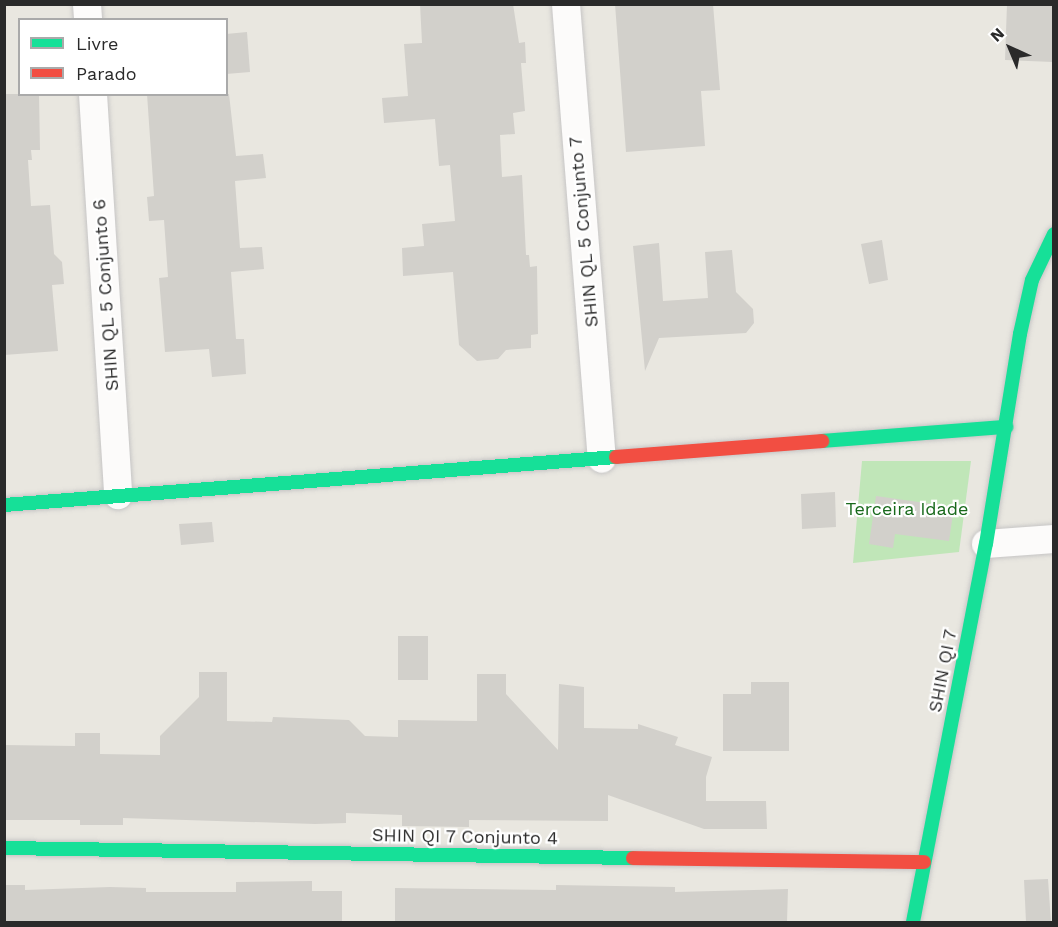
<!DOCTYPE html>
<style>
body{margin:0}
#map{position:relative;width:1058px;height:927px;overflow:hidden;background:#e9e7e0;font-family:"Work Sans",sans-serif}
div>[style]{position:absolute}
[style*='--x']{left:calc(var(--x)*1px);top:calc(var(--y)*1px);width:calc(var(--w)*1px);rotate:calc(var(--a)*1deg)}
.green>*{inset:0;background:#c0e6b8}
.building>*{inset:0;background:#d2d0cb}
.roads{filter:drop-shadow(0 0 2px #c6c5c5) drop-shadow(0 0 2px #c6c5c5)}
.street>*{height:28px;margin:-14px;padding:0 14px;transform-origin:14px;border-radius:14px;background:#fcfbfa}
.fast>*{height:14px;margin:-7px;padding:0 7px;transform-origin:7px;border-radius:7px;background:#16e098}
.jam>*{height:14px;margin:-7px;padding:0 7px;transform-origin:7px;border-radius:7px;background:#f24e42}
span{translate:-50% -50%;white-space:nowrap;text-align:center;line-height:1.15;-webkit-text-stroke:4.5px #fff;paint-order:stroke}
.street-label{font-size:18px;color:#2a2a2a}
.park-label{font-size:18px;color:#18691b}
.frame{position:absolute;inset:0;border:6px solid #2a2a2a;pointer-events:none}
.legend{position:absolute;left:18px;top:18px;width:210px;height:78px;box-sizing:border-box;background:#fff;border:2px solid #aaa;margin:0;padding:8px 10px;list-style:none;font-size:18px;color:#2a2a2a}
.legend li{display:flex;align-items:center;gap:12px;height:30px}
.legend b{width:30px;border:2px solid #aaa}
.north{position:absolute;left:980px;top:18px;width:60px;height:60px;-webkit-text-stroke:4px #fff;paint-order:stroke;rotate:316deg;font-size:16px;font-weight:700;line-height:24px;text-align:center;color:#2a2a2a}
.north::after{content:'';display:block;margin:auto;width:21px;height:27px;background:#2a2a2a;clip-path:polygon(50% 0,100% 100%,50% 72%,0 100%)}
</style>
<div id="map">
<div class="green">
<i style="clip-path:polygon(862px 461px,971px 461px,959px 552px,853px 563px)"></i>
</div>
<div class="building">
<i style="clip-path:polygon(420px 4px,513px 4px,519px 43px,525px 42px,526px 63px,521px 63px,525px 111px,513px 113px,515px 134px,500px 135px,502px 177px,522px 175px,526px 255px,529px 255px,530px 267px,537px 266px,538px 334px,531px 335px,531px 348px,506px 350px,498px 359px,477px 361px,459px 345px,453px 272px,403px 276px,402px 248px,424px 246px,422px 224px,455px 221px,450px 165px,439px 166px,435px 119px,384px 123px,382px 98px,408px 96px,404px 44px,422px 43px)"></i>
<i style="clip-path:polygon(615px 4px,713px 4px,720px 90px,701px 91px,705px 146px,626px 152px)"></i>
<i style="clip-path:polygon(1007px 4px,1053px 4px,1053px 62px,1005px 60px)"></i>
<i style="clip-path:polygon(247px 32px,250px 72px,226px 74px,226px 34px)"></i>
<i style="clip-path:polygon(4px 94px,39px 94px,40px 150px,31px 150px,32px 160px,28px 160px,31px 206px,50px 205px,54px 254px,62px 262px,64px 284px,52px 285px,58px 351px,4px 355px)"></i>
<i style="clip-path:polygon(147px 94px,229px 94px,236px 156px,263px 154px,266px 178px,235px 181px,240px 248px,262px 247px,264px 269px,231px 272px,236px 339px,244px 339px,246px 374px,212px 377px,209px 349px,165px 352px,159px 278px,168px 277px,164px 220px,149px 221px,147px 197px,154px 196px)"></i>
<i style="clip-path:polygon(882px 240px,888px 280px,869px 284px,861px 244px)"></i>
<i style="clip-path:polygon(659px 243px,663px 301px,708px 298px,705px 252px,732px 250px,736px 292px,753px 309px,754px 323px,746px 333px,659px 338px,645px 371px,633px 246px)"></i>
<i style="clip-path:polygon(835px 492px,836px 527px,802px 529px,801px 494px)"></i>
<i style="clip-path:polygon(876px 496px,954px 507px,949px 541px,895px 534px,893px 548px,869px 544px)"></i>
<i style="clip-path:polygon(212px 522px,214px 542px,181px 545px,179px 524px)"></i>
<i style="clip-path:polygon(398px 636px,428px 636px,428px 680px,398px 680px)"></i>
<i style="clip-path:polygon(199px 672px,227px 672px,227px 721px,272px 722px,273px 717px,349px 720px,365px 736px,398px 737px,398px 720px,477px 721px,477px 674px,506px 674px,506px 694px,558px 750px,559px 684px,584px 687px,584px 728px,638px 729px,638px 724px,678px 737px,675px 745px,712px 757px,706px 777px,706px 801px,766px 801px,767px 829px,704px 829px,608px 795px,608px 821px,469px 820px,469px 827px,402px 826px,402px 815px,346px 813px,346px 823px,315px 824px,123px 818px,123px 825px,80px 825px,80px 820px,4px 820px,4px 745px,75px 746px,75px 733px,100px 733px,100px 754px,160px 755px,160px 736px,199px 697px)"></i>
<i style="clip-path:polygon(751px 682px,789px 682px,789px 751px,723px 751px,723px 694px,751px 694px)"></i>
<i style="clip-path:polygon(1048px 879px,1051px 922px,1026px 922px,1024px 880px)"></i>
<i style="clip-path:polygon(312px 881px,312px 891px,342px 891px,342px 922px,7px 922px,4px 919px,4px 885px,25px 885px,25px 890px,110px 887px,146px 888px,146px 892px,236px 892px,236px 882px)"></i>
<i style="clip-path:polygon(556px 885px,675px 887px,675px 892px,788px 889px,787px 922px,395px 922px,395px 888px,556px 890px)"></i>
</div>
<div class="roads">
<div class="street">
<i style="--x:87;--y:4;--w:16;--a:86"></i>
<i style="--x:566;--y:4;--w:456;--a:85.5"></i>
<i style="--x:93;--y:94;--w:402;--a:86.4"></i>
<i style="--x:986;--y:544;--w:68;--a:-4.2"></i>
</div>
<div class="fast">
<i style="--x:822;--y:441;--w:185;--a:-4.4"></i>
<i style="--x:4;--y:505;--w:614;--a:-4.48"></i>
<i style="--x:4;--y:848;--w:629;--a:0.91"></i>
<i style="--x:913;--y:922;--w:385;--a:-79.1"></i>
<i style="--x:986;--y:544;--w:213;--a:-80.8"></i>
<i style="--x:1020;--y:334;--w:55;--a:-77.5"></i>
<i style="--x:1032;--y:280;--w:51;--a:-64.4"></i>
</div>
<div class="jam">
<i style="--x:616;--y:457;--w:207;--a:-4.4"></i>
<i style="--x:633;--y:858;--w:291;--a:0.8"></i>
</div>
</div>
<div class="street-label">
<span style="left:584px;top:232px;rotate:-95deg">SHIN QL 5 Conjunto 7</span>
<span style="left:106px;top:295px;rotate:-94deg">SHIN QL 5 Conjunto 6</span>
<span style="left:943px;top:671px;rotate:-79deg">SHIN QI 7</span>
<span style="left:465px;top:837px;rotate:1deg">SHIN QI 7 Conjunto 4</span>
</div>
<div class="park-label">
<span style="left:907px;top:509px">Terceira Idade</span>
</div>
<div class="frame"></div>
<ul class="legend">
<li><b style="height:8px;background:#16e098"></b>Livre</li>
<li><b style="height:8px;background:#f24e42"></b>Parado</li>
</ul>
<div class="north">N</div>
</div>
